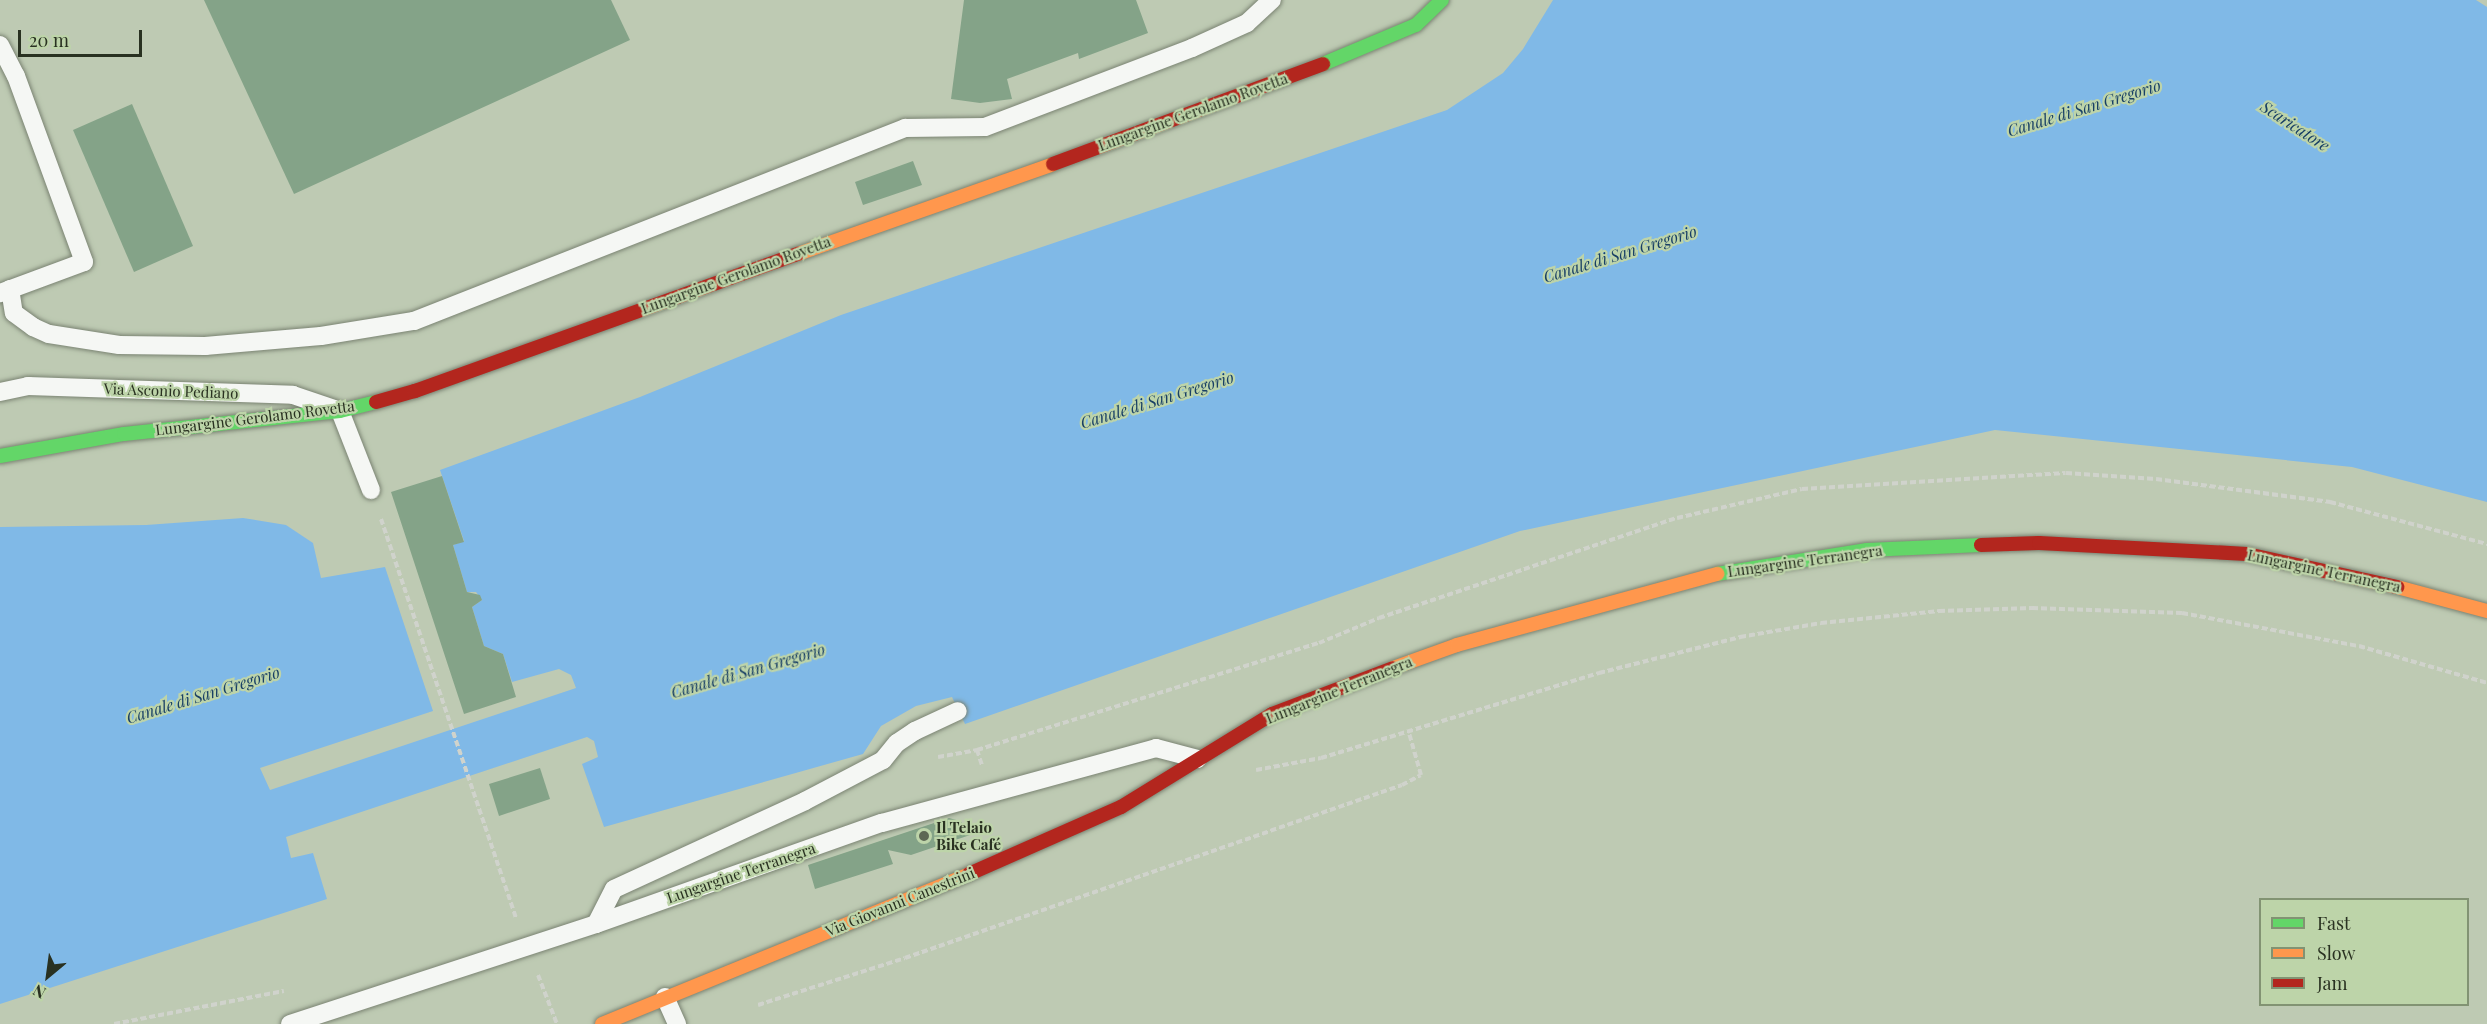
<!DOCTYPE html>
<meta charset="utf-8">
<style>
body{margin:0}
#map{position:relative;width:2487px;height:1024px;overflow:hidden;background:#becab3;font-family:"Playfair Display",serif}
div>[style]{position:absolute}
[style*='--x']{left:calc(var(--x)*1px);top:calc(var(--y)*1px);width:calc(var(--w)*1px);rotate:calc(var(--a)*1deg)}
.water>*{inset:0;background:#80b9e7}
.building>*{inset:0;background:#84a388}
.path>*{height:4px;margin-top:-2px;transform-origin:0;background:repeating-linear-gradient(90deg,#d0d3cc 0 6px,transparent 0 9px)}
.roads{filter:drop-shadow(0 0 2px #7a8372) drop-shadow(0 0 2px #7a8372)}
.lane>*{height:18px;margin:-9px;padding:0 9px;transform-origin:9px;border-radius:9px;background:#f5f7f4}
.fast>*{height:14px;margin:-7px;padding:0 7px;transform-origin:7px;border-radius:7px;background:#63d668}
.slow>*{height:14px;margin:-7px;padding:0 7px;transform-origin:7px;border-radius:7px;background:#ff974d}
.jam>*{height:14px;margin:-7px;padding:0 7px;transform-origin:7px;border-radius:7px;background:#b3261e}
.dots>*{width:16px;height:16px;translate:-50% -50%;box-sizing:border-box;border:3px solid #bdd4a9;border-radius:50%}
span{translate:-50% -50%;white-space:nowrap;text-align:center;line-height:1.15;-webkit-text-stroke:4.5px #bdd4a9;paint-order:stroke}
.street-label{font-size:15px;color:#293121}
.poi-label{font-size:15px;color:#293121;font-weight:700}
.left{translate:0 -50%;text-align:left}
.water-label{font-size:16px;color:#183f65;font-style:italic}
.legend{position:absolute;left:2259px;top:898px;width:210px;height:108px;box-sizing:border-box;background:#bdd4a9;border:2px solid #829373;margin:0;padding:8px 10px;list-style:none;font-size:18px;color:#293121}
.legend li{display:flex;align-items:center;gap:12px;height:30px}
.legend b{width:30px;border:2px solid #829373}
.north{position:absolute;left:18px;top:946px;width:60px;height:60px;-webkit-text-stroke:4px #bdd4a9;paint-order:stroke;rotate:209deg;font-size:16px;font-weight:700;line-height:24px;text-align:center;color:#293121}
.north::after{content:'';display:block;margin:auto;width:21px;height:27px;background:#293121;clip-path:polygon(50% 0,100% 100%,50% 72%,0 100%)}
.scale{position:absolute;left:18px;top:30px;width:124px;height:27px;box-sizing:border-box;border:3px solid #293121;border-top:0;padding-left:8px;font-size:18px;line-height:21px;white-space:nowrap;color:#293121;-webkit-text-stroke:4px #bdd4a9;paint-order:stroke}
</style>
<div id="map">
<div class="water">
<i style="clip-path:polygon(1553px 0,2476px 0,2487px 7px,2487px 502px,2352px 467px,1995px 430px,1520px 531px,965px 724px,952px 697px,916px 706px,881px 726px,863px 754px,604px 827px,582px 764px,598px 757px,594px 741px,587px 737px,286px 837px,291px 858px,313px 853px,327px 899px,0 1004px,0 527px,146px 525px,243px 518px,286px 525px,313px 543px,321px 578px,385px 567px,433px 711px,260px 768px,270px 790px,576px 688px,571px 675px,559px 669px,512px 682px,503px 654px,484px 646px,472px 607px,482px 600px,476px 592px,467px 592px,453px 545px,464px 541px,440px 470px,640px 397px,841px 315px,1447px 110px,1503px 73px,1523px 49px)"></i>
</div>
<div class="building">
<i style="clip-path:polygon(204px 0,611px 0,630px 40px,294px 194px)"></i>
<i style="clip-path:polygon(964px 0,1136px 0,1148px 33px,1079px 59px,1078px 53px,1007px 79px,1012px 99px,980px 103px,951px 99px)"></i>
<i style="clip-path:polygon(132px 104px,193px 246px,134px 272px,73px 130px)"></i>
<i style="clip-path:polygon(913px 161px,922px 185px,863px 205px,855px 182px)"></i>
<i style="clip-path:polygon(442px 476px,464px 542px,453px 545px,467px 592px,480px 595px,482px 600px,472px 607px,484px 646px,503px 654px,516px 697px,464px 714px,391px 492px)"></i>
<i style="clip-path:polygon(540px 768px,550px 799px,499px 816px,489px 784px)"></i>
<i style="clip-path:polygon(949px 818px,960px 821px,973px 834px,911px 855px,888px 850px,893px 864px,815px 889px,808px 865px)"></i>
</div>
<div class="path">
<i style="--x:381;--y:519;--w:421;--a:71.3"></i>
<i style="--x:977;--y:750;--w:16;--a:72"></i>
<i style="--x:938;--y:757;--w:40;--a:-10"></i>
<i style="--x:977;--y:750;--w:358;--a:-17.4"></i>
<i style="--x:1319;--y:643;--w:65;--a:-22.6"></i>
<i style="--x:1379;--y:618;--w:314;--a:-18.6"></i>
<i style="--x:1677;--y:518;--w:128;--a:-13.1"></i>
<i style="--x:1802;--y:489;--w:264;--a:-3.5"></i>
<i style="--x:2066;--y:473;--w:90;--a:3.8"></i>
<i style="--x:2156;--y:479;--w:176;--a:7.5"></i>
<i style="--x:2330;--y:502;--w:163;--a:15"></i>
<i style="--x:1256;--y:770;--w:66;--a:-10.5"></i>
<i style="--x:1321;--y:758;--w:291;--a:-17"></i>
<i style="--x:1599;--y:673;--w:146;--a:-14.3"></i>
<i style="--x:1740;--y:637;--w:82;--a:-9.8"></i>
<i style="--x:1821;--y:623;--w:119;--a:-5.8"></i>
<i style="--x:1939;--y:611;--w:93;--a:-1.8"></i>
<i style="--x:2032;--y:608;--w:150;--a:1.9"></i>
<i style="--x:2182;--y:613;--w:180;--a:10.6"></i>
<i style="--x:2359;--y:646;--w:133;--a:16.1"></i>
<i style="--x:538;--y:975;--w:53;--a:68.8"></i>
<i style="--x:758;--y:1005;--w:154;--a:-17.7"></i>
<i style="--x:905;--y:958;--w:526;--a:-19.19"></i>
<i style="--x:1402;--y:785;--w:21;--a:-28"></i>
<i style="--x:1421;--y:775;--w:44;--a:-105.9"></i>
<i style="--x:114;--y:1024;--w:173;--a:-11"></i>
</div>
<div class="roads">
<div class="lane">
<i style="--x:0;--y:45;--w:35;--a:63"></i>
<i style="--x:16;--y:76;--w:198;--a:69.9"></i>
<i style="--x:84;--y:262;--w:90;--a:159.7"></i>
<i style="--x:10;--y:289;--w:24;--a:81"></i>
<i style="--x:14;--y:313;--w:24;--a:36"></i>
<i style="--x:33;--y:327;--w:17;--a:24"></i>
<i style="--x:49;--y:334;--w:71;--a:8.9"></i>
<i style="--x:119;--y:345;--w:86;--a:0.7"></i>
<i style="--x:205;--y:346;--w:116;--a:-4.9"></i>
<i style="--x:321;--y:336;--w:94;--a:-9.2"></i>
<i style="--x:414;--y:321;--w:528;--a:-21.46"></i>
<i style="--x:905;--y:128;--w:80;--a:-0.7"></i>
<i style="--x:985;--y:127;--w:222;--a:-20.9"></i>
<i style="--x:1192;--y:48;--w:60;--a:-24.4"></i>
<i style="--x:1247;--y:23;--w:34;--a:-43"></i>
<i style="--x:0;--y:392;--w:29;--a:-12"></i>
<i style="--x:28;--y:386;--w:265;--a:1.9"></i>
<i style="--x:293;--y:395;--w:50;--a:18.8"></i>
<i style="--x:340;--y:411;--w:85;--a:68.6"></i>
<i style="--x:596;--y:924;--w:39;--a:-63"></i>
<i style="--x:614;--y:889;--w:210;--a:-24.7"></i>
<i style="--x:805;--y:801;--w:88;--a:-27.7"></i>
<i style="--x:883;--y:760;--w:22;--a:-51"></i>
<i style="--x:897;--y:743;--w:22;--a:-34"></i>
<i style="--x:915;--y:731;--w:47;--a:-24.9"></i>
<i style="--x:665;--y:997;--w:30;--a:66"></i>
<i style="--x:290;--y:1024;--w:322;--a:-18.1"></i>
<i style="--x:596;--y:924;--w:303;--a:-19.5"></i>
<i style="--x:882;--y:823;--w:284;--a:-15.3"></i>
<i style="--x:1156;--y:748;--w:43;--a:14.7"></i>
</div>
<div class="fast">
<i style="--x:1323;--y:64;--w:101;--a:-22.8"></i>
<i style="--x:1416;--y:25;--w:36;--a:-44"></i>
<i style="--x:0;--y:456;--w:126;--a:-10.1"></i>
<i style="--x:124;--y:434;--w:217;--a:-6.1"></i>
<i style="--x:340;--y:411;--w:37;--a:-14"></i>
<i style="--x:1717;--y:574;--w:152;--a:-9.1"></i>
<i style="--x:1867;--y:550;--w:114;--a:-2.5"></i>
</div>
<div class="slow">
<i style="--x:798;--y:254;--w:270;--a:-19.4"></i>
<i style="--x:2397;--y:587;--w:93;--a:14.9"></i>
<i style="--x:1393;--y:668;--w:68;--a:-19.8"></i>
<i style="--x:1457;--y:645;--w:270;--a:-15.3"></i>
<i style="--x:602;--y:1024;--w:396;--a:-22.2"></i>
</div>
<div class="jam">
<i style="--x:1053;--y:164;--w:288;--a:-20.3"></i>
<i style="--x:376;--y:402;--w:41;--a:-15.8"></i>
<i style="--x:415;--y:391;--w:407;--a:-19.7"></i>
<i style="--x:1981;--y:545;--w:58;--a:-2"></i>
<i style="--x:2039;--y:543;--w:208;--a:3"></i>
<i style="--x:2247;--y:554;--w:154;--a:12.4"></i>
<i style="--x:969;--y:874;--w:166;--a:-23.8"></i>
<i style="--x:1121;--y:807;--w:177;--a:-31.6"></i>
<i style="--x:1272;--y:714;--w:129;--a:-20.8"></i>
</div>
</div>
<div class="dots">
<i style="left:924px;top:836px;background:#5d6754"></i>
</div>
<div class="street-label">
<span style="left:1193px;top:112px;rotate:-20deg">Lungargine Gerolamo Rovetta</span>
<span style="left:736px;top:275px;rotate:-20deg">Lungargine Gerolamo Rovetta</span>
<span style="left:171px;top:391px;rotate:2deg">Via Asconio Pediano</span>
<span style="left:255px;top:418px;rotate:-7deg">Lungargine Gerolamo Rovetta</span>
<span style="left:1805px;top:561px;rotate:-8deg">Lungargine Terranegra</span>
<span style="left:2324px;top:571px;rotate:12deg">Lungargine Terranegra</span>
<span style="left:1339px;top:690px;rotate:-22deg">Lungargine Terranegra</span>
<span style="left:741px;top:873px;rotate:-19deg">Lungargine Terranegra</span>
<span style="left:900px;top:902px;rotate:-22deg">Via Giovanni Canestrini</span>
</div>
<div class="poi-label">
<span class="left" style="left:936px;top:836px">Il Telaio<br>Bike Café</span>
</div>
<div class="water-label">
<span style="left:2084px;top:108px;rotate:-17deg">Canale di San Gregorio</span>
<span style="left:2295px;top:126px;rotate:33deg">Scaricatore</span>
<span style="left:1620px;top:254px;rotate:-17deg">Canale di San Gregorio</span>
<span style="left:1157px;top:400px;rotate:-17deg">Canale di San Gregorio</span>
<span style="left:748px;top:671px;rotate:-16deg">Canale di San Gregorio</span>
<span style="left:203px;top:695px;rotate:-17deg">Canale di San Gregorio</span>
</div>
<ul class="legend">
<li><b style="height:8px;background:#63d668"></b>Fast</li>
<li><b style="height:8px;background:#ff974d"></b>Slow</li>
<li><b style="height:8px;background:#b3261e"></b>Jam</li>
</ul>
<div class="north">N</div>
<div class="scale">20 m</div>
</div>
